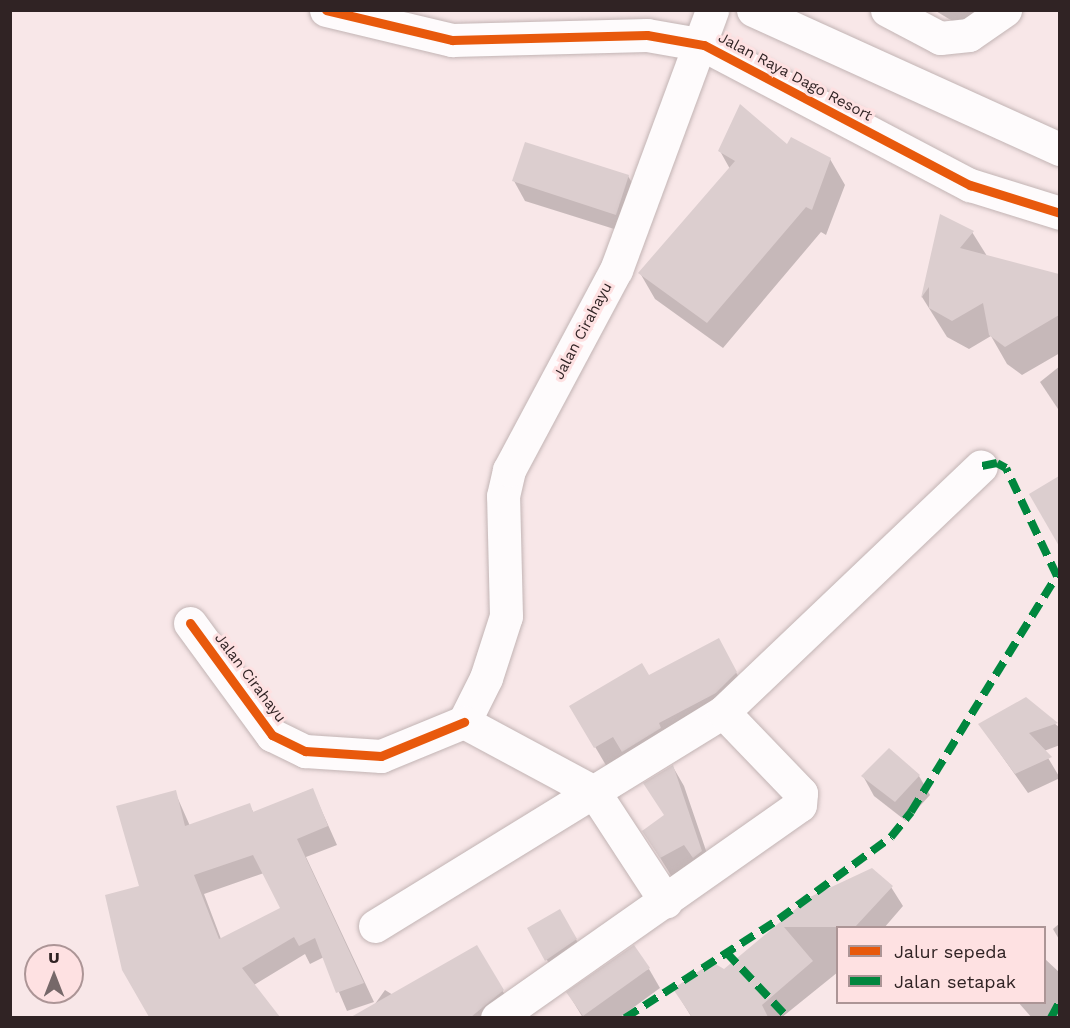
<!DOCTYPE html>
<style>
body{margin:0}
#map{position:relative;width:1070px;height:1028px;overflow:hidden;background:#f8e7e8;font-family:"Work Sans",sans-serif}
div>[style]{position:absolute}
[style*='--x']{left:calc(var(--x)*1px);top:calc(var(--y)*1px);width:calc(var(--w)*1px);rotate:calc(var(--a)*1deg)}
.shadow>*{inset:0;background:#0003}
.building>*{inset:0;background:#dccecf}
.roads{filter:drop-shadow(0 0 2px #c2b4b4) drop-shadow(0 0 2px #c2b4b4)}
.minor>*{height:33px;margin:-16.5px;padding:0 16.5px;transform-origin:16.5px;border-radius:16.5px;background:#fefbfc}
.quiet>*{height:8px;margin-top:-4px;transform-origin:0;background:repeating-linear-gradient(90deg,#00873e 0 15px,transparent 0 23px)}
.cycleway>*{height:9px;margin:-4.5px;padding:0 4.5px;transform-origin:4.5px;border-radius:4.5px;background:#e8590c}
span{translate:-50% -50%;white-space:nowrap;text-align:center;line-height:1.15;-webkit-text-stroke:6px #fee1e2;paint-order:stroke}
.street-label{font-size:15px;color:#302324}
.frame{position:absolute;inset:0;border:12px solid #302324;pointer-events:none}
.legend{position:absolute;left:836px;top:926px;width:210px;height:78px;box-sizing:border-box;background:#fee1e2;border:2px solid #ac9596;margin:0;padding:8px 10px;list-style:none;font-size:18px;color:#302324}
.legend li{display:flex;align-items:center;gap:12px;height:30px}
.legend b{width:30px;border:2px solid #ac9596}
.north{position:absolute;left:24px;top:944px;width:60px;height:60px;box-sizing:border-box;background:#fee1e2;border:2px solid #ac9596;border-radius:50%;rotate:0deg;font-size:16px;font-weight:700;line-height:24px;text-align:center;color:#302324}
.north::after{content:'';display:block;margin:auto;width:21px;height:27px;background:#766869;clip-path:polygon(50% 0,100% 100%,50% 72%,0 100%)}
</style>
<div id="map">
<div class="shadow">
<i style="clip-path:polygon(934px 10px,993px 10px,976px 35px)"></i>
<i style="clip-path:polygon(787px 146px,830px 159px,845px 185px,826px 235px,821px 232px,723px 348px,655px 299px,640px 273px,730px 169px,720px 151px)"></i>
<i style="clip-path:polygon(628px 176px,639px 195px,627px 233px,525px 201px,514px 181px)"></i>
<i style="clip-path:polygon(941px 216px,972px 232px,987px 256px,1059px 276px,1060px 353px,1022px 375px,1007px 364px,991px 336px,969px 349px,947px 337px,922px 297px)"></i>
<i style="clip-path:polygon(1060px 366px,1060px 412px,1040px 382px)"></i>
<i style="clip-path:polygon(1060px 478px,1060px 544px,1031px 495px)"></i>
<i style="clip-path:polygon(729px 659px,747px 693px,607px 767px,571px 706px)"></i>
<i style="clip-path:polygon(1026px 699px,1060px 728px,1060px 745px,1044px 751px,1060px 778px,1028px 793px,980px 725px)"></i>
<i style="clip-path:polygon(673px 767px,684px 786px,713px 871px,672px 877px,644px 832px,665px 816px)"></i>
<i style="clip-path:polygon(863px 776px,919px 776px,930px 795px,906px 821px,874px 796px)"></i>
<i style="clip-path:polygon(evenodd,312px 789px,337px 845px,306px 857px,374px 1002px,347px 1011px,324px 957px,310px 964px,305px 954px,254px 985px,278px 1018px,153px 1018px,134px 988px,141px 887px,175px 792px,190px 826px,249px 805px,254px 813px,312px 789px,264px 873px,282px 909px,221px 939px,204px 894px,264px 873px)"></i>
<i style="clip-path:polygon(891px 887px,903px 906px,884px 928px,838px 928px,838px 972px,781px 1018px,692px 1018px,675px 990px,725px 971px,811px 898px)"></i>
<i style="clip-path:polygon(560px 911px,587px 959px,558px 979px,529px 929px)"></i>
<i style="clip-path:polygon(1060px 923px,1060px 941px,1053px 929px)"></i>
<i style="clip-path:polygon(477px 947px,513px 1009px,502px 1018px,365px 1018px,385px 990px,393px 995px)"></i>
<i style="clip-path:polygon(1044px 958px,1060px 973px,1060px 1018px,1032px 1018px,1018px 1002px,1044px 1002px)"></i>
<i style="clip-path:polygon(649px 969px,660px 988px,619px 1018px,583px 1018px,568px 993px)"></i>
</div>
<div class="building">
<i style="clip-path:polygon(740px 104px,787px 144px,791px 137px,831px 158px,812px 210px,806px 207px,707px 323px,638px 273px,735px 161px,718px 151px)"></i>
<i style="clip-path:polygon(525px 142px,629px 175px,616px 215px,512px 181px)"></i>
<i style="clip-path:polygon(940px 214px,974px 231px,960px 248px,1059px 274px,1059px 315px,1005px 347px,989px 335px,983px 303px,952px 321px,929px 308px,929px 287px,921px 298px)"></i>
<i style="clip-path:polygon(1059px 476px,1059px 546px,1029px 494px)"></i>
<i style="clip-path:polygon(719px 638px,737px 672px,716px 693px,659px 723px,661px 728px,622px 752px,613px 737px,594px 748px,569px 706px,642px 663px,649px 675px)"></i>
<i style="clip-path:polygon(1026px 697px,1058px 723px,1029px 733px,1052px 757px,1015px 774px,978px 724px)"></i>
<i style="clip-path:polygon(889px 748px,920px 775px,895px 802px,861px 776px)"></i>
<i style="clip-path:polygon(673px 765px,702px 851px,693px 858px,684px 845px,660px 858px,642px 831px,664px 815px,643px 783px)"></i>
<i style="clip-path:polygon(evenodd,313px 788px,328px 826px,297px 839px,364px 983px,336px 993px,315px 938px,299px 946px,294px 937px,242px 968px,280px 1017px,149px 1017px,122px 970px,105px 895px,139px 886px,116px 806px,176px 790px,185px 826px,250px 803px,253px 812px,313px 788px,253px 855px,280px 908px,219px 939px,194px 875px,253px 855px)"></i>
<i style="clip-path:polygon(872px 868px,893px 886px,855px 927px,784px 927px,813px 961px,762px 1005px,768px 1017px,692px 1017px,673px 989px,712px 962px,724px 969px,810px 897px)"></i>
<i style="clip-path:polygon(560px 909px,577px 939px,545px 961px,527px 928px)"></i>
<i style="clip-path:polygon(477px 945px,504px 990px,471px 1017px,351px 1017px)"></i>
<i style="clip-path:polygon(634px 945px,650px 968px,583px 1016px,566px 992px)"></i>
</div>
<div class="roads">
<div class="minor">
<i style="--x:326;--y:10;--w:130;--a:13.4"></i>
<i style="--x:452;--y:40;--w:195;--a:-1.5"></i>
<i style="--x:647;--y:35;--w:58;--a:10"></i>
<i style="--x:704;--y:45;--w:301;--a:27.8"></i>
<i style="--x:970;--y:185;--w:94;--a:17.3"></i>
<i style="--x:753;--y:10;--w:337;--a:24.4"></i>
<i style="--x:887;--y:10;--w:60;--a:27.8"></i>
<i style="--x:940;--y:38;--w:29;--a:-6"></i>
<i style="--x:969;--y:35;--w:44;--a:-34.8"></i>
<i style="--x:190;--y:623;--w:139;--a:53.8"></i>
<i style="--x:272;--y:735;--w:37;--a:26"></i>
<i style="--x:305;--y:751;--w:76;--a:3.8"></i>
<i style="--x:381;--y:756;--w:90;--a:-22.3"></i>
<i style="--x:464;--y:722;--w:49;--a:-63.4"></i>
<i style="--x:486;--y:678;--w:65;--a:-72.1"></i>
<i style="--x:506;--y:616;--w:120;--a:-91.4"></i>
<i style="--x:503;--y:496;--w:27;--a:-77"></i>
<i style="--x:509;--y:470;--w:227;--a:-61.9"></i>
<i style="--x:616;--y:270;--w:277;--a:-69.7"></i>
<i style="--x:464;--y:722;--w:148;--a:28.3"></i>
<i style="--x:594;--y:792;--w:131;--a:56.8"></i>
<i style="--x:375;--y:926;--w:409;--a:-31.6"></i>
<i style="--x:723;--y:712;--w:356;--a:-43.6"></i>
<i style="--x:497;--y:1018;--w:370;--a:-35.1"></i>
<i style="--x:800;--y:805;--w:12;--a:-85"></i>
<i style="--x:801;--y:793;--w:112;--a:-133.9"></i>
</div>
</div>
<div class="quiet">
<i style="--x:726;--y:952;--w:91;--a:46.8"></i>
<i style="--x:625;--y:1018;--w:183;--a:-32.7"></i>
<i style="--x:779;--y:919;--w:139;--a:-36.2"></i>
<i style="--x:891;--y:837;--w:32;--a:-51"></i>
<i style="--x:911;--y:812;--w:278;--a:-58.3"></i>
<i style="--x:1057;--y:576;--w:119;--a:-115.3"></i>
<i style="--x:1006;--y:468;--w:10;--a:-151"></i>
<i style="--x:997;--y:463;--w:16;--a:169"></i>
<i style="--x:1051;--y:1018;--w:19;--a:-62"></i>
</div>
<div class="cycleway">
<i style="--x:326;--y:10;--w:130;--a:13.4"></i>
<i style="--x:452;--y:40;--w:195;--a:-1.5"></i>
<i style="--x:647;--y:35;--w:58;--a:10"></i>
<i style="--x:704;--y:45;--w:301;--a:27.8"></i>
<i style="--x:970;--y:185;--w:94;--a:17.3"></i>
<i style="--x:190;--y:623;--w:139;--a:53.8"></i>
<i style="--x:272;--y:735;--w:37;--a:26"></i>
<i style="--x:305;--y:751;--w:76;--a:3.8"></i>
<i style="--x:381;--y:756;--w:90;--a:-22.3"></i>
</div>
<div class="street-label">
<span style="left:795px;top:77px;rotate:28deg">Jalan Raya Dago Resort</span>
<span style="left:583px;top:331px;rotate:-62deg">Jalan Cirahayu</span>
<span style="left:250px;top:678px;rotate:53deg">Jalan Cirahayu</span>
</div>
<div class="frame"></div>
<ul class="legend">
<li><b style="height:8px;background:#e8590c"></b>Jalur sepeda</li>
<li><b style="height:8px;background:#00873e"></b>Jalan setapak</li>
</ul>
<div class="north">U</div>
</div>
